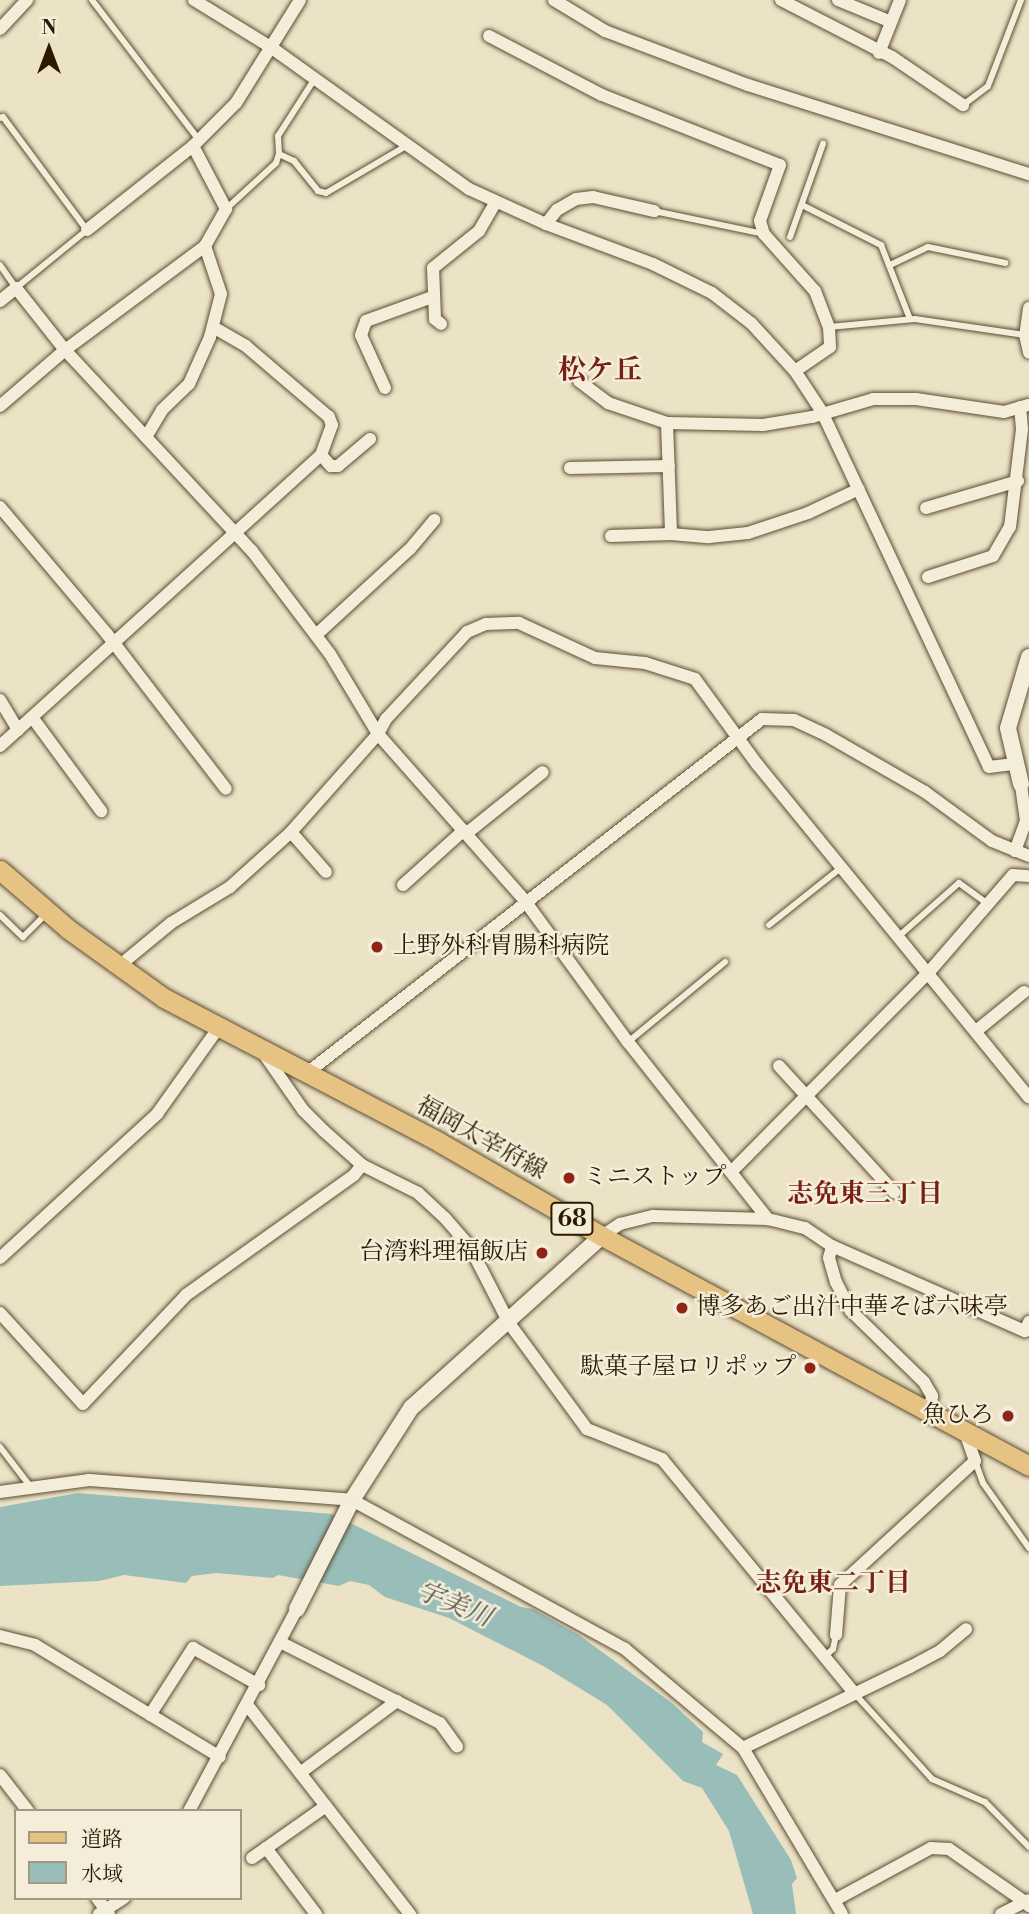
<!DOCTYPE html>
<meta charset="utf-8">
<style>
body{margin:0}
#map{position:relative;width:1029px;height:1914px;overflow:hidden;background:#ece3c6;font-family:"Libre Bodoni","Noto Serif JP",serif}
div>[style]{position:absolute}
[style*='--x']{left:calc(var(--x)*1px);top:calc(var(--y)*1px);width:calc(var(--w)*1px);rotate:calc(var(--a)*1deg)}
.water>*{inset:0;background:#99bdb9}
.roads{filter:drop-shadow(0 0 2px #5d4c32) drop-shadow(0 0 2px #5d4c32)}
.service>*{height:6px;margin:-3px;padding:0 3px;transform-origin:3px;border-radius:3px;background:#f3edda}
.minor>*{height:12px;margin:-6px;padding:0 6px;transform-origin:6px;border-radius:6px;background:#f3edda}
.tertiary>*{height:16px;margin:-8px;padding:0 8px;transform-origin:8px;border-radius:8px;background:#f3edda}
.primary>*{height:19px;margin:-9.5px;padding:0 9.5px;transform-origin:9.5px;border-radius:9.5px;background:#e6c283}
.dots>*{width:19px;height:19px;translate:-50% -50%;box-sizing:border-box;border:4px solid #f3edda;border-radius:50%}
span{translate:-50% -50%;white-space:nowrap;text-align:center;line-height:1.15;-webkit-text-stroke:5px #f3edda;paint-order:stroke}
.shield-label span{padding:2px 5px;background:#f3edda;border:2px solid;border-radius:5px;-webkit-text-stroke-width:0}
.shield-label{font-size:23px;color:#2d1900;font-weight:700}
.poi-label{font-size:24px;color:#2d1900}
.left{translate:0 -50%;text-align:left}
.right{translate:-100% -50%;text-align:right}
.street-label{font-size:24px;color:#2d1900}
.neighbourhood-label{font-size:26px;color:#7a1f14;font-weight:700}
.water-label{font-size:26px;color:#535241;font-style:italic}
.quarter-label{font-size:28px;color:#7a1f14;font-weight:700}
.legend{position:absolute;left:14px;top:1809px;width:228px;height:91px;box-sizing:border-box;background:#f3edda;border:2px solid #a49883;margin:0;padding:9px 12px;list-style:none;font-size:21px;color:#2d1900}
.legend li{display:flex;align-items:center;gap:14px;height:35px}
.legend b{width:35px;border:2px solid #a49883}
.north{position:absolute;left:14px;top:14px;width:70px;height:70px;-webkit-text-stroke:5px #f3edda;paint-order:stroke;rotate:0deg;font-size:19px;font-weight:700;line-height:28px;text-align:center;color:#2d1900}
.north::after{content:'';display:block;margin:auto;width:24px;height:32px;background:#2d1900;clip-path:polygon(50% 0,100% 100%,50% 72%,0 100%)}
</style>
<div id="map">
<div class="water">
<i style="clip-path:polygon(78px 1493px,332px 1514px,521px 1607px,533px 1609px,579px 1635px,672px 1703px,703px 1732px,702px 1742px,723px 1754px,716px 1765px,737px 1775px,791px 1860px,797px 1878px,792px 1884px,796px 1914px,753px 1914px,729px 1831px,702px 1788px,683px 1781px,607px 1705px,545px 1667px,449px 1618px,385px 1597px,369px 1585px,350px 1581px,339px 1586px,278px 1575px,273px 1578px,216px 1573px,192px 1576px,186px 1583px,124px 1575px,99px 1581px,0 1586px,0 1507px)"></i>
</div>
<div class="roads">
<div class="service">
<i style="--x:92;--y:0;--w:176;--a:52.6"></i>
<i style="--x:963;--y:105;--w:31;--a:-37"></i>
<i style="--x:988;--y:86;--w:92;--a:-69"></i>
<i style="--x:0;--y:118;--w:3;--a:-18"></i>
<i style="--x:3;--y:117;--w:141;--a:53.4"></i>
<i style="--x:87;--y:230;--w:92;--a:140.8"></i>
<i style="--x:16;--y:288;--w:28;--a:-125"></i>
<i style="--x:279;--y:154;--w:18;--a:-93"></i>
<i style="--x:278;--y:136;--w:67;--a:-57.3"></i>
<i style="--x:802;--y:205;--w:89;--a:26.9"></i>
<i style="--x:881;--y:245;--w:79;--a:68.6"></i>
<i style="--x:226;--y:209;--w:68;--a:-42.6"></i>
<i style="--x:276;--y:163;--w:9;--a:-72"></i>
<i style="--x:279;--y:154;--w:17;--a:25"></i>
<i style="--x:294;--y:161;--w:38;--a:51"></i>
<i style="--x:318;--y:191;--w:8;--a:14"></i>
<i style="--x:326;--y:193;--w:93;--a:-30.4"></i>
<i style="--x:654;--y:211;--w:112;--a:11.8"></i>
<i style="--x:790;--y:237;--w:99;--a:-70.5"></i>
<i style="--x:890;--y:265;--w:42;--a:-25.3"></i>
<i style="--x:928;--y:247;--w:79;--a:11.7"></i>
<i style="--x:829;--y:327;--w:86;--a:-5.3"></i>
<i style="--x:915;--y:319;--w:111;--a:8.3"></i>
<i style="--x:0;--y:915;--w:32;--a:44"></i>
<i style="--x:23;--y:937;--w:33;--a:-45"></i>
<i style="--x:769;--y:925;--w:93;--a:-38.5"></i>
<i style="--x:899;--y:936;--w:80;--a:-41.5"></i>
<i style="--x:959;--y:883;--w:37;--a:36"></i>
<i style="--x:628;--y:1042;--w:126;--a:-39.5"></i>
<i style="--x:0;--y:1447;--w:49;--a:52.4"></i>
<i style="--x:975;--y:1461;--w:23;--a:70"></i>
<i style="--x:983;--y:1483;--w:80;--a:54.7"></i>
<i style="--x:824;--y:1657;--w:12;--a:-42"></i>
<i style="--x:833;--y:1649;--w:14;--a:-78"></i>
<i style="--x:855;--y:1694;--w:115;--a:47.8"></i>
<i style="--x:932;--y:1779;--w:58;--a:23.5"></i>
<i style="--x:985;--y:1802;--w:63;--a:45.6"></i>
</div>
<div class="minor">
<i style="--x:194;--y:0;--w:92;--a:31.6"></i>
<i style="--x:272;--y:48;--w:242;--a:35.6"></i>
<i style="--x:469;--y:189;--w:85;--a:24.4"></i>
<i style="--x:546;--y:224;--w:114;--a:20.5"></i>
<i style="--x:653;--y:264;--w:66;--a:26.2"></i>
<i style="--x:712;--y:293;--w:49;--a:37.6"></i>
<i style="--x:751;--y:323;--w:65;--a:47.5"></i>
<i style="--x:795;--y:371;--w:49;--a:56.6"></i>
<i style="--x:822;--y:412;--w:392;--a:64.8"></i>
<i style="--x:989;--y:767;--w:26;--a:-7"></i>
<i style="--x:554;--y:0;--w:60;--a:31.3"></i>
<i style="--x:605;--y:31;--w:153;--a:20.7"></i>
<i style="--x:748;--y:85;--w:295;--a:17.6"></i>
<i style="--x:781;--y:0;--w:125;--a:27.2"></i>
<i style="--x:892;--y:57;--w:86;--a:34.1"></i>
<i style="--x:838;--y:0;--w:57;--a:22.5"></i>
<i style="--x:0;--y:29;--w:40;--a:-47"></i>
<i style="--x:489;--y:36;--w:127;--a:27.6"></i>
<i style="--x:602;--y:95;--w:191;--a:21.5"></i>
<i style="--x:780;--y:165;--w:59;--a:109.7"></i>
<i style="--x:760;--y:221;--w:14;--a:73"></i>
<i style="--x:764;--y:234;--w:76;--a:48.2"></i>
<i style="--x:815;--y:291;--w:39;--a:69"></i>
<i style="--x:829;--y:327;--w:20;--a:87"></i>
<i style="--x:830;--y:347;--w:42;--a:145.6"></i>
<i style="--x:879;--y:53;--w:57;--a:-68.4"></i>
<i style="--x:546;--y:224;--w:18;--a:-52"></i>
<i style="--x:557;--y:210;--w:22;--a:-30"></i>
<i style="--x:576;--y:199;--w:17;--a:-7"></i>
<i style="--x:593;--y:197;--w:63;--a:12.9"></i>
<i style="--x:87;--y:230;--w:135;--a:-38.4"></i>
<i style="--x:193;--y:146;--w:61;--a:-45"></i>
<i style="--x:236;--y:103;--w:121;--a:-58.1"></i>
<i style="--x:0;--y:301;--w:21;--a:-39"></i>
<i style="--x:16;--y:288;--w:79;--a:51.7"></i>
<i style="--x:65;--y:350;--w:275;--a:47.1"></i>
<i style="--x:252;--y:551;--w:129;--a:52.9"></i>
<i style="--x:330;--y:654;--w:93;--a:59"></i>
<i style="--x:378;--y:734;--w:222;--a:48.6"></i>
<i style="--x:525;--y:901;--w:175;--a:53.9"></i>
<i style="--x:628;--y:1042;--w:226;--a:51.7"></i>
<i style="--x:1029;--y:308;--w:27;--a:98"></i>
<i style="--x:1025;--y:335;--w:18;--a:77"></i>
<i style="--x:441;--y:324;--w:8;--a:-140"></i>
<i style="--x:435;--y:319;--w:51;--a:-92.2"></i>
<i style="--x:433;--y:268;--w:59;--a:-38.8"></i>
<i style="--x:479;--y:231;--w:32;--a:-60"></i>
<i style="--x:579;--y:381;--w:36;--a:37"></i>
<i style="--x:608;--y:403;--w:62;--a:18.7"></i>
<i style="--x:667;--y:423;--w:96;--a:1.2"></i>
<i style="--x:763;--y:425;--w:50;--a:-9.3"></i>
<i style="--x:812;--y:417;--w:64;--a:-16.4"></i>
<i style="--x:873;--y:399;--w:43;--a:0"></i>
<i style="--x:916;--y:399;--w:89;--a:8.4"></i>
<i style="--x:1004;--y:412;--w:26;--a:-16"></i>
<i style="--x:385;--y:388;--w:58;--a:-114.4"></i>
<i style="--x:361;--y:335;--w:15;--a:-70"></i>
<i style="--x:366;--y:321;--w:70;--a:-20"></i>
<i style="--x:0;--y:406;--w:86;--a:-40.7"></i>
<i style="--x:65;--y:350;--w:174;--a:-36.6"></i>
<i style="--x:667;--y:423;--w:111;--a:87.9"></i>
<i style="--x:671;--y:534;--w:38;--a:5"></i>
<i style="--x:709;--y:537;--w:39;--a:-6"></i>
<i style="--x:748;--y:533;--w:63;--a:-18.4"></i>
<i style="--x:808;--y:513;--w:56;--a:-25.2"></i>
<i style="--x:146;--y:437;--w:31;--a:-59"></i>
<i style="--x:162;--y:410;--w:37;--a:-44"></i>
<i style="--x:189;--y:384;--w:51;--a:-65.9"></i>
<i style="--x:210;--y:337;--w:44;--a:-75.7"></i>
<i style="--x:221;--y:294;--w:51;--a:-108.4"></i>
<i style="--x:205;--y:246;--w:43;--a:-60.4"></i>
<i style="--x:226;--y:209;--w:71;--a:-117.6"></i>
<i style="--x:321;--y:455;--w:15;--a:48"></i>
<i style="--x:331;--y:466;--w:7;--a:0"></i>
<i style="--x:338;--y:466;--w:42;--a:-40.2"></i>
<i style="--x:570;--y:468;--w:99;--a:-1.2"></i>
<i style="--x:0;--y:507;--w:166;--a:49.9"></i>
<i style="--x:107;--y:634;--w:195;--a:52.5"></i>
<i style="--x:926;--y:508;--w:96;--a:-16.4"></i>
<i style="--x:611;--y:536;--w:60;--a:-1.9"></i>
<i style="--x:928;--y:577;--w:68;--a:-17.9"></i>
<i style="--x:993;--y:556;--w:34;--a:-60"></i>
<i style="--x:1010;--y:527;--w:99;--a:-83"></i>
<i style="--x:1022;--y:429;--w:22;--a:-95"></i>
<i style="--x:316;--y:635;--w:127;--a:-42.5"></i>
<i style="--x:410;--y:549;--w:38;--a:-50"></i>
<i style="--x:0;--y:700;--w:35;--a:59"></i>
<i style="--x:32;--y:717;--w:117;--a:53.7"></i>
<i style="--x:0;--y:746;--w:433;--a:-42.2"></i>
<i style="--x:321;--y:455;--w:32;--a:-70"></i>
<i style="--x:332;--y:425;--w:9;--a:-111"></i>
<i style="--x:329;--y:417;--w:109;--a:-139.5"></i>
<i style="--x:246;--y:346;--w:38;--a:-150"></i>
<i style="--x:291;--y:832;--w:53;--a:48.8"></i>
<i style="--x:467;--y:833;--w:97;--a:-38.8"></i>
<i style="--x:1015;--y:851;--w:32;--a:-70"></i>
<i style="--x:1026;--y:821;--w:37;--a:-98"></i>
<i style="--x:403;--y:885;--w:82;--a:-42"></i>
<i style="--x:119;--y:966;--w:67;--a:-39.6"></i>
<i style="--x:171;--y:923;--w:69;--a:-31.4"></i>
<i style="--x:230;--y:887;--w:82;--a:-42"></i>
<i style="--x:291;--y:832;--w:131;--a:-48.4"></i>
<i style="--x:378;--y:734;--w:17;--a:-62"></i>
<i style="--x:386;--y:719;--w:119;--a:-47"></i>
<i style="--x:467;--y:632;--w:21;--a:-23"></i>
<i style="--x:486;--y:624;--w:33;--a:-2"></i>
<i style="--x:519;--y:623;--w:84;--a:24.7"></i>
<i style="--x:595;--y:658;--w:50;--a:5.7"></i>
<i style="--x:645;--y:663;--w:52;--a:17.7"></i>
<i style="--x:695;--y:679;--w:105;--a:53.9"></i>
<i style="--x:757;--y:764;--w:430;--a:50.8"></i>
<i style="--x:976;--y:1031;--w:62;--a:-39.1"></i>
<i style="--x:262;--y:1051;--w:72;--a:55.2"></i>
<i style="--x:303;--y:1110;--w:30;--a:45"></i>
<i style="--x:324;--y:1131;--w:51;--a:41.8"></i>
<i style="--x:362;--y:1165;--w:63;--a:26.6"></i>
<i style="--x:418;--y:1193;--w:37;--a:43"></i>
<i style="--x:445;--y:1218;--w:38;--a:49"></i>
<i style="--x:470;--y:1247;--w:85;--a:62.8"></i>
<i style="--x:509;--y:1323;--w:132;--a:53.7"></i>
<i style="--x:587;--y:1429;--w:81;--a:21.8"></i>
<i style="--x:662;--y:1459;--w:304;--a:50.6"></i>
<i style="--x:779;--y:1066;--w:171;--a:47.6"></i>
<i style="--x:307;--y:1073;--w:576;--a:-37.88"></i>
<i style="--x:762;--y:719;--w:32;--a:2"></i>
<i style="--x:794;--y:720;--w:35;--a:25"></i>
<i style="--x:826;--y:735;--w:114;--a:29.9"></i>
<i style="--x:925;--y:792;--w:83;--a:36.2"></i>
<i style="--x:992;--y:841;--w:40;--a:22"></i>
<i style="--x:732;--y:1171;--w:280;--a:-45.3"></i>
<i style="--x:929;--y:972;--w:128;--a:-49.1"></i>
<i style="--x:1013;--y:875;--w:16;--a:4"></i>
<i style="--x:602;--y:1236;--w:22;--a:-34"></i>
<i style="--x:620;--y:1224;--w:34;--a:-14"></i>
<i style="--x:653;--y:1216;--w:115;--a:1.5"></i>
<i style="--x:768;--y:1219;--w:38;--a:14"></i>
<i style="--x:805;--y:1228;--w:32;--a:34"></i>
<i style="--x:832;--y:1246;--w:211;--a:23.8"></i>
<i style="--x:1025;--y:1331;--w:10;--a:-66"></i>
<i style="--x:832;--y:1246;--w:12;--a:104"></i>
<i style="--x:829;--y:1258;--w:25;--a:74"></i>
<i style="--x:836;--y:1282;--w:33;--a:63"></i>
<i style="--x:851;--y:1311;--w:102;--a:44.2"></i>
<i style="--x:924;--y:1382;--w:16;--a:60"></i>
<i style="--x:932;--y:1396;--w:17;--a:97"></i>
<i style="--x:0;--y:1258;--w:213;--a:-42.5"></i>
<i style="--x:157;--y:1114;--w:107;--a:-54.5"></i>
<i style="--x:0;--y:1313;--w:123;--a:47.6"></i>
<i style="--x:83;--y:1404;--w:150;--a:-46.6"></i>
<i style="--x:186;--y:1295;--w:206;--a:-35.5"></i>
<i style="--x:354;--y:1175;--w:13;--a:-51"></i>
<i style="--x:0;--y:1492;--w:90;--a:-7.7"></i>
<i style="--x:89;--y:1480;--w:264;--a:4.3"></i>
<i style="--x:352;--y:1500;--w:311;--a:28.6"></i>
<i style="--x:625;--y:1649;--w:154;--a:40"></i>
<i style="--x:743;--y:1748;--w:193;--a:59.2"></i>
<i style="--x:836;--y:1635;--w:50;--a:-85.4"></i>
<i style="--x:840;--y:1585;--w:183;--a:-42.6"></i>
<i style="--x:975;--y:1461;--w:31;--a:-109"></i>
<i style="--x:0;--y:1636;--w:36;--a:14"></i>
<i style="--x:35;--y:1645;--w:216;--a:31.2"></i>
<i style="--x:280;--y:1642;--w:179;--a:26.9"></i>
<i style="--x:440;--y:1723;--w:29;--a:54"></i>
<i style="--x:248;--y:1706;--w:264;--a:52.1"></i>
<i style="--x:150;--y:1715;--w:80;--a:-57.3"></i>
<i style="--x:193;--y:1648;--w:76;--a:29.3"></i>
<i style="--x:743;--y:1748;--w:186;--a:-25.9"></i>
<i style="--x:910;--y:1667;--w:34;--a:-28"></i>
<i style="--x:940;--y:1651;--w:34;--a:-40"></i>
<i style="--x:300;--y:1773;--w:121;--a:-36.6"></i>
<i style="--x:0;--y:1775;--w:46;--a:52.1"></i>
<i style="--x:189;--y:1811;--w:229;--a:-61.9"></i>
<i style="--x:266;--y:1848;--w:83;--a:52.9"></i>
<i style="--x:252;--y:1858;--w:90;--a:-35.1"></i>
<i style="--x:97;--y:1898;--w:20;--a:53"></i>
<i style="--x:837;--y:1899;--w:107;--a:-28.5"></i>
<i style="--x:931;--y:1848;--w:18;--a:3"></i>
<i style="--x:949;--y:1849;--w:93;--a:34.9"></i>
<i style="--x:1025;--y:1902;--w:4;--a:-27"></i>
<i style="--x:99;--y:1914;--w:30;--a:-33"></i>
<i style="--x:1001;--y:1914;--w:27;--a:-27"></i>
<i style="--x:1025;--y:1902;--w:6;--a:45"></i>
</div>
<div class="tertiary">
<i style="--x:1021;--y:784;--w:57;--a:-103.1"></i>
<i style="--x:1008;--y:728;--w:74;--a:-73.5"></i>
<i style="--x:297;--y:1609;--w:122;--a:-63.2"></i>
<i style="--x:352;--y:1500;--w:109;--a:-57.3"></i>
<i style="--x:411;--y:1408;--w:257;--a:-42"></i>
</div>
<div class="primary">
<i style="--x:0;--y:870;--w:90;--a:40.9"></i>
<i style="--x:68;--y:929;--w:118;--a:35.7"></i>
<i style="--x:164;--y:998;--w:310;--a:27.6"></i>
<i style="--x:439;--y:1142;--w:188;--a:30"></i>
<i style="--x:602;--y:1236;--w:485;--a:28.3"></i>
</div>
</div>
<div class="dots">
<i style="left:377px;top:947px;background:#8f2418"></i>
<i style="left:569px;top:1178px;background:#8f2418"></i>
<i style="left:542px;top:1253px;background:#8f2418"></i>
<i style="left:682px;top:1308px;background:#8f2418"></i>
<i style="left:810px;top:1368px;background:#8f2418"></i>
<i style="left:1008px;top:1416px;background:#8f2418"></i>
</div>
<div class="shield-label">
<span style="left:572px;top:1219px">68</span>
</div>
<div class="poi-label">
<span class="left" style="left:393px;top:947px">上野外科胃腸科病院</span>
<span class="left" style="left:583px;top:1178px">ミニストップ</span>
<span class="right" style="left:528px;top:1253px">台湾料理福飯店</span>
<span class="left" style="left:696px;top:1308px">博多あご出汁中華そば六味亭</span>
<span class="right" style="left:796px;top:1368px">駄菓子屋ロリポップ</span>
<span class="right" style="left:994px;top:1416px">魚ひろ</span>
</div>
<div class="street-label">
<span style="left:481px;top:1139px;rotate:29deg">福岡太宰府線</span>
</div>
<div class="neighbourhood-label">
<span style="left:865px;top:1195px">志免東三丁目</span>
<span style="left:833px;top:1584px">志免東二丁目</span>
</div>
<div class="water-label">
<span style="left:454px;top:1605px;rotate:22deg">宇美川</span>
</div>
<div class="quarter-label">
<span style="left:600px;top:371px">松ケ丘</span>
</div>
<ul class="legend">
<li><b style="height:9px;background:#e6c283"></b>道路</li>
<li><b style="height:19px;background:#99bdb9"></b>水域</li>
</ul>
<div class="north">N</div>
</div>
